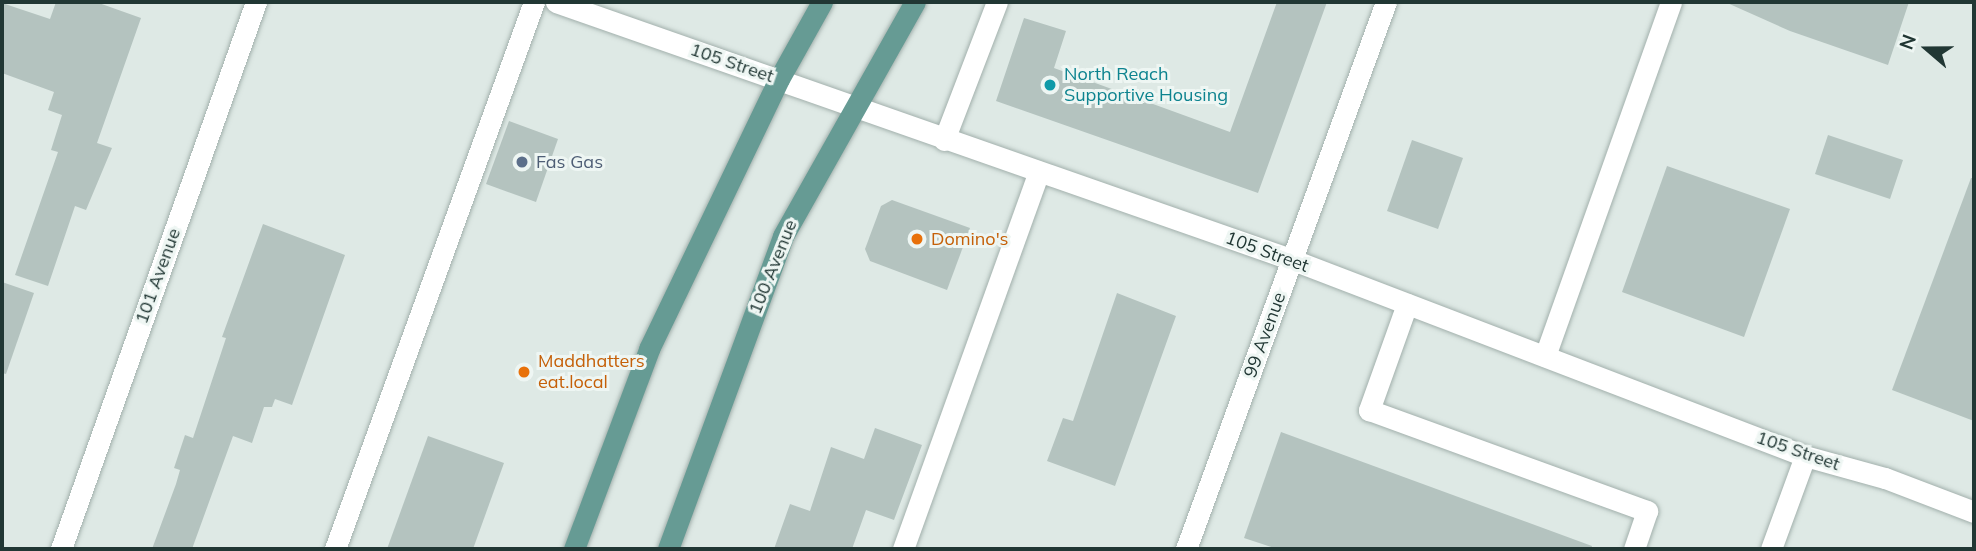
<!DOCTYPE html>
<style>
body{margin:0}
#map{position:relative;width:1976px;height:551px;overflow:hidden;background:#dee9e5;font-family:Mulish,sans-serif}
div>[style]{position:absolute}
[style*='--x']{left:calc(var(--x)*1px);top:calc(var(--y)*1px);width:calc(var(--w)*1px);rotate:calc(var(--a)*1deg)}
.building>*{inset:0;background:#b4c3bf}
.roads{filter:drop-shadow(0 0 2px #a2b0ac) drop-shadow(0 0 2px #a2b0ac)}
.minor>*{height:21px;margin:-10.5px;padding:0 10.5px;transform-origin:10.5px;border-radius:10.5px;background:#fff}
.major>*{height:21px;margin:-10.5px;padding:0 10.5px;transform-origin:10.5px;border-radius:10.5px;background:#669b94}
.dots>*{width:19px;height:19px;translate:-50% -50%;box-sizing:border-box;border:4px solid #eef6f3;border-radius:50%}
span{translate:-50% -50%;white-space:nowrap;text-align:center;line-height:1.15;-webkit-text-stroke:6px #eef6f3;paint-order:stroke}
.street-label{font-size:18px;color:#213734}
.culture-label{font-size:18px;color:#0d838f}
.left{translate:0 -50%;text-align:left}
.service-label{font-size:18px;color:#4e5e75}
.food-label{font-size:18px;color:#c56008}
.frame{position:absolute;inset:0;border:4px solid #213734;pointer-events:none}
.north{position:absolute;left:1892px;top:14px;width:70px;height:70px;-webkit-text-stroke:5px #eef6f3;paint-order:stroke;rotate:290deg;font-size:19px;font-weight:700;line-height:28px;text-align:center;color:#213734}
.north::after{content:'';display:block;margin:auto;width:24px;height:32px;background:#213734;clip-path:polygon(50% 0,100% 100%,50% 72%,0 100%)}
</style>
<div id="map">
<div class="building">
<i style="clip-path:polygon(56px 2px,96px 2px,141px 18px,97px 143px,112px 148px,86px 210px,75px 206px,48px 286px,15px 275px,58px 152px,51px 150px,62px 115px,48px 110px,54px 92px,2px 73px,2px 3px,50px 19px)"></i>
<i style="clip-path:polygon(1277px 2px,1327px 2px,1258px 193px,996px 101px,1024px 18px,1066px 31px,1054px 68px,1230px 132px)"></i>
<i style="clip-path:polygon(1725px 2px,1909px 2px,1888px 65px,1790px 31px)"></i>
<i style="clip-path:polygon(509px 121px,558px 139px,536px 202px,486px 184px)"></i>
<i style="clip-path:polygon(1828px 135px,1903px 160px,1890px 199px,1815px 174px)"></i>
<i style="clip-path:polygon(1412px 140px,1463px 158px,1438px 229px,1387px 211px)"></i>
<i style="clip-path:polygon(1667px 166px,1790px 209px,1744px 337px,1622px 292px)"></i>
<i style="clip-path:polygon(1971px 178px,1974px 178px,1974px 421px,1892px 390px)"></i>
<i style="clip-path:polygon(892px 200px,970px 228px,947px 290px,870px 261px,865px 249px,881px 206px)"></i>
<i style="clip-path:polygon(263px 224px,345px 255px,292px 405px,275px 399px,272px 407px,264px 407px,252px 443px,233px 436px,192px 549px,152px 549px,176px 484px,180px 470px,174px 468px,185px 435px,193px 438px,226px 338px,222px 337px)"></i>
<i style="clip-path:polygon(2px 282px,34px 293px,6px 374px,2px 373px)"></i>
<i style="clip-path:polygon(1117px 293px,1176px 316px,1115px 486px,1047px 461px,1063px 418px,1073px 421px)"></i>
<i style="clip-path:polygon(875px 428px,922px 445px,894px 520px,866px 510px,852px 549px,774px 549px,790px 504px,810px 511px,831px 447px,864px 459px)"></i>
<i style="clip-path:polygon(1281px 432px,1592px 546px,1591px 549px,1277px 549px,1244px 538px)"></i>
<i style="clip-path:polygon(428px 436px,504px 463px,473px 549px,387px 549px)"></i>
</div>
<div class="roads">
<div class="minor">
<i style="--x:556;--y:2;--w:781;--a:19.29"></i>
<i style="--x:1293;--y:260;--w:548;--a:20.95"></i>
<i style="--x:1805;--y:456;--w:83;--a:15.4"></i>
<i style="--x:1885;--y:478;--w:95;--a:20.9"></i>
<i style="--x:944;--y:140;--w:148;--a:-69"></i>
<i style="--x:1407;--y:304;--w:113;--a:109.7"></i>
<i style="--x:1369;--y:410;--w:296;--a:20"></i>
<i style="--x:1647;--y:511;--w:40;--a:108.9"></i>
<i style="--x:1545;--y:356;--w:376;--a:-70.4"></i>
<i style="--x:61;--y:549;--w:581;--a:-70.38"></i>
<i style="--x:335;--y:549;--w:582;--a:-70.01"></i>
<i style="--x:903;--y:549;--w:401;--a:-70.2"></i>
<i style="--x:1186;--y:549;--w:582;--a:-69.92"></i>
<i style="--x:1771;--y:549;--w:99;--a:-69.9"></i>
</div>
<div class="major">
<i style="--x:574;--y:549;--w:214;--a:-69.4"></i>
<i style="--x:649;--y:349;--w:300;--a:-64.3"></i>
<i style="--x:779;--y:79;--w:88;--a:-60.8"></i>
<i style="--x:668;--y:549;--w:333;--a:-69.8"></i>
<i style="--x:783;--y:236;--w:269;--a:-60.6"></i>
</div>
</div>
<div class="dots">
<i style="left:1050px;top:85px;background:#0f9aa8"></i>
<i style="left:522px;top:162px;background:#5c6f8a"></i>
<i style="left:917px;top:239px;background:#e8710a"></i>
<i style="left:524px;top:372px;background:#e8710a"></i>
</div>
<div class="street-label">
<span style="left:732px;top:63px;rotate:19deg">105 Street</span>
<span style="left:1267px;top:252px;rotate:20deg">105 Street</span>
<span style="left:773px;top:267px;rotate:-68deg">100 Avenue</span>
<span style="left:158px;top:276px;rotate:-70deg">101 Avenue</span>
<span style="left:1265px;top:335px;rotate:-70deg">99 Avenue</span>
<span style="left:1798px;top:451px;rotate:19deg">105 Street</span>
</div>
<div class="culture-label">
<span class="left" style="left:1064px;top:85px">North Reach<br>Supportive Housing</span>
</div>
<div class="service-label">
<span class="left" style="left:536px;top:162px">Fas Gas</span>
</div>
<div class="food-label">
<span class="left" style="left:931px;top:239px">Domino's</span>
<span class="left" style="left:538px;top:372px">Maddhatters<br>eat.local</span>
</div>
<div class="frame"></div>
<div class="north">N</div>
</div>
